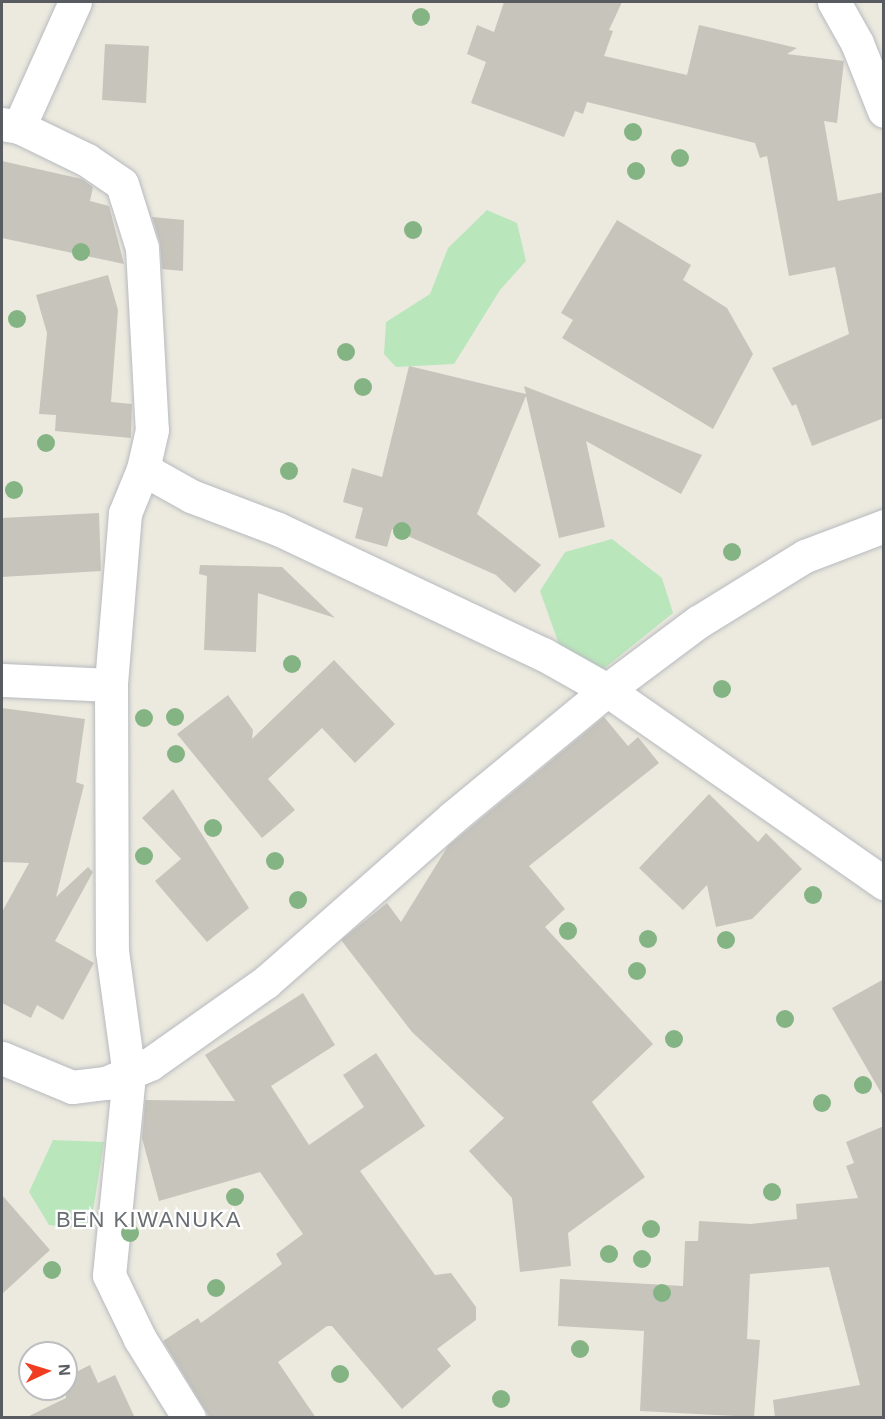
<!DOCTYPE html>
<style>
body{margin:0}
#map{position:relative;width:885px;height:1419px;overflow:hidden;background:#eceadf;font-family:Helvetica,sans-serif}
div>[style]{position:absolute}
[style*='--x']{left:calc(var(--x)*1px);top:calc(var(--y)*1px);width:calc(var(--w)*1px);rotate:calc(var(--a)*1deg)}
.green>*{inset:0;background:#bae6bc}
.building>*{inset:0;background:#c7c4bc}
.roads{filter:drop-shadow(0 0 2px #b7babf) drop-shadow(0 0 2px #b7babf)}
.minor>*{height:33px;margin:-16.5px;padding:0 16.5px;transform-origin:16.5px;border-radius:16.5px;background:#fff}
.trees>*{width:18px;height:18px;margin:-9px;border-radius:50%;background:#85b484}
span{translate:-50% -50%;white-space:nowrap;text-align:center;line-height:1.15;-webkit-text-stroke:4.5px #fff;paint-order:stroke}
.quarter-label{font-size:22px;color:#696e73;letter-spacing:1.5px}
.frame{position:absolute;inset:0;border:3px solid #585c61;pointer-events:none}
.north{position:absolute;left:18px;top:1341px;width:60px;height:60px;box-sizing:border-box;background:#fff;border:2px solid #bcbec0;border-radius:50%;rotate:86deg;font-size:16px;font-weight:700;line-height:24px;text-align:center;color:#585c61}
.north::after{content:'';display:block;margin:auto;width:21px;height:27px;background:#f03d22;clip-path:polygon(50% 0,100% 100%,50% 72%,0 100%)}
</style>
<div id="map">
<div class="green">
<i style="clip-path:polygon(487px 210px,517px 223px,526px 261px,500px 290px,454px 364px,396px 367px,384px 354px,386px 322px,430px 294px,448px 248px)"></i>
<i style="clip-path:polygon(612px 539px,662px 578px,673px 613px,596px 675px,560px 647px,540px 591px,565px 552px)"></i>
<i style="clip-path:polygon(53px 1140px,104px 1142px,90px 1230px,49px 1225px,29px 1192px)"></i>
</div>
<div class="building">
<i style="clip-path:polygon(504px 2px,622px 2px,609px 30px,613px 31px,604px 56px,687px 75px,699px 25px,797px 48px,787px 54px,844px 61px,837px 123px,824px 121px,838px 201px,884px 192px,884px 418px,812px 446px,796px 404px,792px 406px,772px 368px,849px 334px,835px 267px,789px 276px,767px 156px,760px 158px,755px 143px,587px 102px,583px 114px,575px 111px,564px 137px,471px 103px,486px 62px,467px 54px,477px 25px,494px 32px)"></i>
<i style="clip-path:polygon(105px 44px,149px 46px,146px 103px,102px 100px)"></i>
<i style="clip-path:polygon(2px 161px,82px 179px,93px 187px,90px 201px,109px 206px,124px 264px,2px 238px)"></i>
<i style="clip-path:polygon(152px 217px,184px 220px,183px 271px,162px 269px,160px 243px)"></i>
<i style="clip-path:polygon(617px 220px,691px 265px,683px 280px,727px 308px,753px 354px,713px 429px,562px 338px,573px 320px,561px 313px)"></i>
<i style="clip-path:polygon(108px 275px,118px 310px,111px 402px,132px 404px,131px 438px,55px 431px,56px 415px,39px 414px,47px 333px,36px 295px)"></i>
<i style="clip-path:polygon(409px 366px,526px 394px,524px 386px,702px 455px,681px 494px,586px 441px,605px 527px,559px 538px,526px 396px,477px 514px,541px 565px,515px 593px,496px 575px,392px 529px,387px 547px,355px 538px,363px 508px,343px 502px,352px 468px,382px 477px)"></i>
<i style="clip-path:polygon(99px 513px,101px 571px,2px 577px,2px 518px)"></i>
<i style="clip-path:polygon(200px 565px,282px 567px,335px 618px,258px 593px,256px 652px,204px 650px,207px 576px,199px 574px)"></i>
<i style="clip-path:polygon(334px 660px,395px 724px,355px 763px,322px 728px,268px 779px,295px 810px,262px 838px,177px 734px,228px 695px,253px 730px,252px 739px)"></i>
<i style="clip-path:polygon(2px 708px,85px 719px,76px 782px,84px 785px,56px 897px,88px 867px,93px 872px,55px 941px,94px 963px,63px 1020px,37px 1005px,31px 1018px,2px 1003px,2px 912px,29px 863px,2px 862px)"></i>
<i style="clip-path:polygon(604px 717px,628px 746px,638px 737px,659px 763px,529px 866px,565px 909px,545px 927px,653px 1044px,592px 1102px,645px 1177px,568px 1233px,571px 1266px,520px 1272px,512px 1198px,469px 1151px,504px 1118px,412px 1032px,341px 940px,387px 903px,401px 922px,448px 846px)"></i>
<i style="clip-path:polygon(173px 789px,249px 908px,207px 942px,155px 881px,181px 859px,142px 818px)"></i>
<i style="clip-path:polygon(709px 794px,758px 842px,766px 833px,802px 869px,752px 919px,716px 927px,707px 885px,683px 910px,639px 868px)"></i>
<i style="clip-path:polygon(884px 979px,884px 1098px,832px 1008px)"></i>
<i style="clip-path:polygon(303px 993px,335px 1045px,271px 1086px,309px 1145px,364px 1107px,343px 1075px,376px 1053px,425px 1126px,360px 1171px,435px 1275px,451px 1273px,476px 1307px,476px 1320px,437px 1349px,451px 1366px,402px 1409px,332px 1326px,327px 1326px,278px 1362px,316px 1418px,210px 1418px,163px 1341px,198px 1318px,201px 1323px,282px 1264px,276px 1254px,303px 1234px,260px 1172px,159px 1201px,142px 1138px,145px 1100px,235px 1101px,205px 1055px)"></i>
<i style="clip-path:polygon(884px 1126px,884px 1418px,775px 1418px,773px 1400px,860px 1385px,829px 1267px,750px 1274px,747px 1339px,760px 1340px,754px 1417px,640px 1411px,644px 1331px,558px 1326px,560px 1279px,683px 1286px,685px 1241px,698px 1241px,699px 1221px,751px 1224px,797px 1219px,796px 1204px,858px 1198px,846px 1166px,854px 1163px,846px 1142px)"></i>
<i style="clip-path:polygon(2px 1195px,50px 1250px,2px 1294px)"></i>
<i style="clip-path:polygon(90px 1365px,98px 1383px,115px 1375px,135px 1418px,25px 1418px,66px 1398px,66px 1377px)"></i>
</div>
<div class="roads">
<div class="minor">
<i style="--x:834;--y:2;--w:47;--a:60.7"></i>
<i style="--x:857;--y:43;--w:73;--a:68.3"></i>
<i style="--x:2;--y:124;--w:17;--a:10"></i>
<i style="--x:19;--y:127;--w:76;--a:25.9"></i>
<i style="--x:87;--y:160;--w:42;--a:34.4"></i>
<i style="--x:122;--y:184;--w:67;--a:72.6"></i>
<i style="--x:142;--y:248;--w:182;--a:86.9"></i>
<i style="--x:152;--y:430;--w:40;--a:103"></i>
<i style="--x:143;--y:469;--w:48;--a:112.2"></i>
<i style="--x:125;--y:513;--w:173;--a:94.7"></i>
<i style="--x:111;--y:685;--w:266;--a:89.8"></i>
<i style="--x:112;--y:951;--w:125;--a:82.2"></i>
<i style="--x:129;--y:1075;--w:201;--a:95.7"></i>
<i style="--x:109;--y:1275;--w:71;--a:64.2"></i>
<i style="--x:140;--y:1339;--w:93;--a:58.2"></i>
<i style="--x:19;--y:127;--w:137;--a:-65.9"></i>
<i style="--x:143;--y:469;--w:55;--a:29.4"></i>
<i style="--x:191;--y:496;--w:93;--a:20.8"></i>
<i style="--x:278;--y:529;--w:293;--a:25.3"></i>
<i style="--x:543;--y:654;--w:73;--a:29.4"></i>
<i style="--x:607;--y:690;--w:338;--a:34.9"></i>
<i style="--x:2;--y:680;--w:109;--a:2.6"></i>
<i style="--x:2;--y:1058;--w:76;--a:22.5"></i>
<i style="--x:72;--y:1087;--w:34;--a:-7"></i>
<i style="--x:106;--y:1083;--w:48;--a:-23.4"></i>
<i style="--x:150;--y:1064;--w:142;--a:-35.3"></i>
<i style="--x:266;--y:982;--w:249;--a:-41.4"></i>
<i style="--x:453;--y:817;--w:200;--a:-39.5"></i>
<i style="--x:607;--y:690;--w:114;--a:-36.8"></i>
<i style="--x:698;--y:622;--w:126;--a:-31.7"></i>
<i style="--x:805;--y:556;--w:85;--a:-20.8"></i>
</div>
</div>
<div class="trees">
<i style="left:421px;top:17px"></i>
<i style="left:633px;top:132px"></i>
<i style="left:680px;top:158px"></i>
<i style="left:636px;top:171px"></i>
<i style="left:413px;top:230px"></i>
<i style="left:81px;top:252px"></i>
<i style="left:17px;top:319px"></i>
<i style="left:346px;top:352px"></i>
<i style="left:363px;top:387px"></i>
<i style="left:46px;top:443px"></i>
<i style="left:289px;top:471px"></i>
<i style="left:14px;top:490px"></i>
<i style="left:402px;top:531px"></i>
<i style="left:732px;top:552px"></i>
<i style="left:292px;top:664px"></i>
<i style="left:722px;top:689px"></i>
<i style="left:175px;top:717px"></i>
<i style="left:144px;top:718px"></i>
<i style="left:176px;top:754px"></i>
<i style="left:213px;top:828px"></i>
<i style="left:144px;top:856px"></i>
<i style="left:275px;top:861px"></i>
<i style="left:813px;top:895px"></i>
<i style="left:298px;top:900px"></i>
<i style="left:568px;top:931px"></i>
<i style="left:648px;top:939px"></i>
<i style="left:726px;top:940px"></i>
<i style="left:637px;top:971px"></i>
<i style="left:785px;top:1019px"></i>
<i style="left:674px;top:1039px"></i>
<i style="left:863px;top:1085px"></i>
<i style="left:822px;top:1103px"></i>
<i style="left:772px;top:1192px"></i>
<i style="left:235px;top:1197px"></i>
<i style="left:651px;top:1229px"></i>
<i style="left:130px;top:1233px"></i>
<i style="left:609px;top:1254px"></i>
<i style="left:642px;top:1259px"></i>
<i style="left:52px;top:1270px"></i>
<i style="left:216px;top:1288px"></i>
<i style="left:662px;top:1293px"></i>
<i style="left:580px;top:1349px"></i>
<i style="left:340px;top:1374px"></i>
<i style="left:501px;top:1399px"></i>
</div>
<div class="quarter-label">
<span style="left:149px;top:1220px">BEN KIWANUKA</span>
</div>
<div class="frame"></div>
<div class="north">N</div>
</div>
